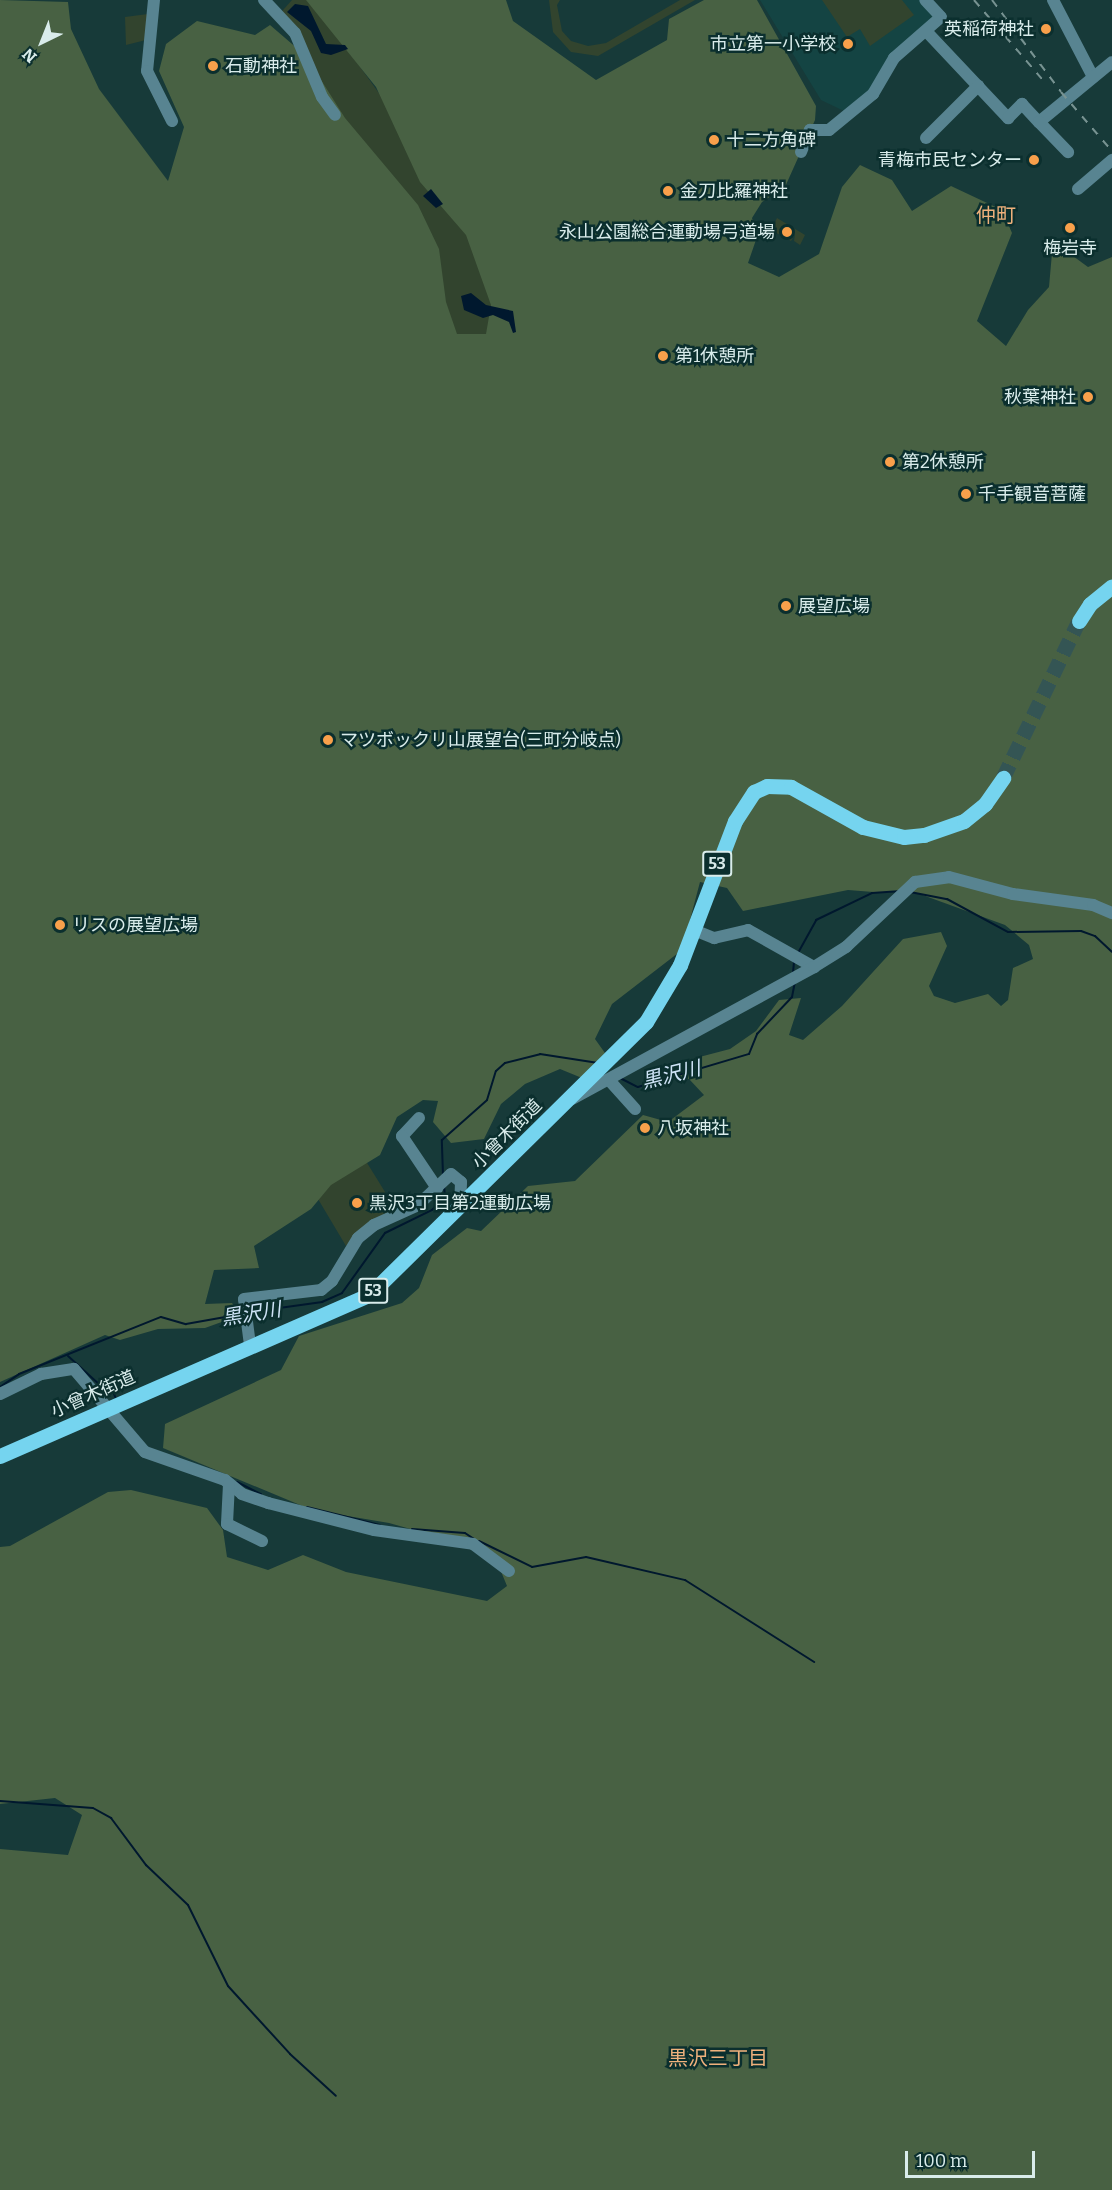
<!DOCTYPE html>
<meta charset="utf-8">
<style>
body{margin:0}
#map{position:relative;width:1112px;height:2190px;overflow:hidden;background:#173a39;font-family:Bitter,"Noto Sans JP",serif}
div>[style]{position:absolute}
[style*='--x']{left:calc(var(--x)*1px);top:calc(var(--y)*1px);width:calc(var(--w)*1px);rotate:calc(var(--a)*1deg)}
.built>*{inset:0;background:#144443}
.green>*{inset:0;background:#32442e}
.forest>*{inset:0;background:#486143}
.water>*{inset:0;background:#00182e}
.stream>*{height:2px;margin:-1px;padding:0 1px;transform-origin:1px;border-radius:1px;background:#00182e}
.major-tunnel>*{height:15px;margin-top:-7.5px;transform-origin:0;background:repeating-linear-gradient(90deg,#345554 0 15px,transparent 0 23px)}
.minor>*{height:12px;margin:-6px;padding:0 6px;transform-origin:6px;border-radius:6px;background:#588491}
.major>*{height:15px;margin:-7.5px;padding:0 7.5px;transform-origin:7.5px;border-radius:7.5px;background:#75d4ef}
.rail>*{height:2px;margin-top:-1px;transform-origin:0;background:repeating-linear-gradient(90deg,#789392 0 8px,transparent 0 16px)}
.dots>*{width:16px;height:16px;translate:-50% -50%;box-sizing:border-box;border:3px solid #0b2f2e;border-radius:50%}
span{translate:-50% -50%;white-space:nowrap;text-align:center;line-height:1.15;-webkit-text-stroke:5px #0b2f2e;paint-order:stroke}
.shield-label span{padding:2px 4px;background:#0b2f2e;border:2px solid;border-radius:4px;-webkit-text-stroke-width:0}
.shield-label{font-size:16px;color:#d9eceb;font-weight:700}
.poi-label{font-size:18px;color:#d9eceb}
.right{translate:-100% -50%;text-align:right}
.left{translate:0 -50%;text-align:left}
.street-label{font-size:18px;color:#d9eceb}
.neighbourhood-label{font-size:20px;color:#efb17c}
.water-label{font-size:20px;color:#cee3f6;font-style:italic}
.north{position:absolute;left:12px;top:12px;width:60px;height:60px;-webkit-text-stroke:4px #0b2f2e;paint-order:stroke;rotate:223deg;font-size:16px;font-weight:700;line-height:24px;text-align:center;color:#d9eceb}
.north::after{content:'';display:block;margin:auto;width:21px;height:27px;background:#d9eceb;clip-path:polygon(50% 0,100% 100%,50% 72%,0 100%)}
.scale{position:absolute;left:905px;top:2151px;width:130px;height:27px;box-sizing:border-box;border:3px solid #d9eceb;border-top:0;padding-left:8px;font-size:18px;line-height:21px;white-space:nowrap;color:#d9eceb;-webkit-text-stroke:4px #0b2f2e;paint-order:stroke}
</style>
<div id="map">
<div class="built">
<i style="clip-path:polygon(760px 0,924px 0,941px 17px,894px 58px,873px 94px,844px 111px,821px 100px)"></i>
</div>
<div class="green">
<i style="clip-path:polygon(292px 0,312px 0,478px 231px,537px 350px,455px 347px,307px 55px,275px 19px)"></i>
<i style="clip-path:polygon(549px 0,560px 0,557px 5px,562px 31px,571px 41px,588px 46px,606px 43px,680px 0,695px 0,598px 56px,571px 52px,553px 32px)"></i>
<i style="clip-path:polygon(822px 0,902px 0,914px 15px,870px 46px,860px 29px,847px 37px)"></i>
<i style="clip-path:polygon(148px 14px,146px 40px,126px 45px,125px 17px)"></i>
<i style="clip-path:polygon(777px 218px,805px 235px,800px 245px,794px 241px,795px 234px,791px 241px,771px 230px)"></i>
<i style="clip-path:polygon(364px 1158px,395px 1208px,370px 1222px,346px 1246px,318px 1199px,335px 1177px)"></i>
</div>
<div class="forest">
<i style="clip-path:polygon(0 0,68px 2px,71px 29px,99px 89px,168px 181px,184px 127px,159px 71px,166px 44px,197px 21px,255px 35px,270px 25px,306px 56px,345px 118px,418px 205px,439px 249px,446px 302px,457px 334px,486px 334px,491px 305px,466px 235px,420px 182px,376px 87px,306px 0,506px 0,513px 21px,596px 80px,667px 40px,669px 19px,704px 0,757px 0,816px 106px,815px 120px,785px 187px,762px 202px,752px 218px,757px 237px,748px 263px,779px 277px,819px 254px,842px 187px,860px 165px,892px 180px,912px 211px,951px 186px,1002px 210px,1012px 233px,977px 321px,1006px 346px,1028px 310px,1049px 287px,1052px 253px,1062px 248px,1088px 267px,1112px 257px,1112px 2190px,0 2190px,0 1849px,68px 1855px,82px 1815px,55px 1798px,0 1804px,0 1547px,10px 1546px,108px 1492px,131px 1490px,207px 1508px,223px 1530px,227px 1557px,268px 1570px,303px 1555px,346px 1572px,487px 1601px,507px 1586px,493px 1552px,389px 1523px,312px 1510px,163px 1448px,165px 1424px,281px 1370px,299px 1336px,402px 1303px,419px 1288px,432px 1255px,467px 1228px,481px 1231px,528px 1186px,575px 1181px,643px 1115px,668px 1122px,704px 1095px,689px 1079px,662px 1073px,665px 1066px,730px 1049px,756px 1031px,779px 1000px,801px 998px,789px 1035px,803px 1040px,842px 1006px,903px 939px,941px 932px,947px 946px,929px 986px,934px 996px,955px 1003px,988px 994px,1001px 1006px,1008px 1000px,1013px 968px,1033px 959px,1029px 945px,1005px 925px,906px 889px,886px 893px,848px 890px,743px 911px,727px 888px,700px 882px,682px 950px,612px 1004px,595px 1039px,605px 1053px,582px 1078px,560px 1069px,525px 1084px,501px 1104px,484px 1139px,451px 1143px,433px 1122px,438px 1101px,423px 1100px,397px 1117px,380px 1155px,331px 1185px,311px 1209px,254px 1246px,259px 1268px,214px 1270px,205px 1304px,232px 1303px,241px 1315px,205px 1328px,158px 1329px,120px 1340px,105px 1335px,0 1382px)"></i>
</div>
<div class="water">
<i style="clip-path:polygon(295px 4px,308px 6px,326px 44px,345px 45px,348px 49px,331px 55px,321px 53px,311px 31px,287px 12px)"></i>
<i style="clip-path:polygon(431px 189px,443px 204px,436px 208px,423px 196px)"></i>
<i style="clip-path:polygon(471px 293px,486px 305px,513px 311px,516px 332px,513px 333px,509px 322px,493px 315px,483px 318px,464px 310px,461px 296px)"></i>
</div>
<div class="stream">
<i style="--x:910;--y:892;--w:38;--a:11"></i>
<i style="--x:947;--y:899;--w:69;--a:28.4"></i>
<i style="--x:1008;--y:932;--w:73;--a:-0.8"></i>
<i style="--x:1081;--y:931;--w:15;--a:20"></i>
<i style="--x:1095;--y:936;--w:23;--a:43"></i>
<i style="--x:798;--y:953;--w:38;--a:-61"></i>
<i style="--x:816;--y:920;--w:62;--a:-25.7"></i>
<i style="--x:872;--y:893;--w:26;--a:-4"></i>
<i style="--x:793;--y:973;--w:12;--a:-85"></i>
<i style="--x:620;--y:1078;--w:20;--a:27"></i>
<i style="--x:638;--y:1087;--w:116;--a:-16.6"></i>
<i style="--x:749;--y:1054;--w:22;--a:-68"></i>
<i style="--x:757;--y:1034;--w:51;--a:-46.6"></i>
<i style="--x:792;--y:997;--w:16;--a:-79"></i>
<i style="--x:443;--y:1175;--w:35;--a:-92"></i>
<i style="--x:442;--y:1140;--w:60;--a:-41.6"></i>
<i style="--x:487;--y:1100;--w:30;--a:-73"></i>
<i style="--x:496;--y:1071;--w:12;--a:-42"></i>
<i style="--x:505;--y:1063;--w:36;--a:-14"></i>
<i style="--x:540;--y:1054;--w:59;--a:8.8"></i>
<i style="--x:251;--y:1312;--w:72;--a:-8"></i>
<i style="--x:322;--y:1302;--w:22;--a:-24"></i>
<i style="--x:342;--y:1293;--w:74;--a:-54.4"></i>
<i style="--x:385;--y:1233;--w:52;--a:-26.1"></i>
<i style="--x:432;--y:1210;--w:18;--a:-45"></i>
<i style="--x:445;--y:1197;--w:11;--a:-95"></i>
<i style="--x:68;--y:1356;--w:45;--a:42.3"></i>
<i style="--x:101;--y:1386;--w:10;--a:0"></i>
<i style="--x:111;--y:1386;--w:14;--a:69"></i>
<i style="--x:0;--y:1387;--w:23;--a:-34"></i>
<i style="--x:19;--y:1374;--w:153;--a:-21.9"></i>
<i style="--x:161;--y:1317;--w:26;--a:16"></i>
<i style="--x:186;--y:1324;--w:57;--a:-10.1"></i>
<i style="--x:237;--y:1482;--w:27;--a:27"></i>
<i style="--x:307;--y:1507;--w:75;--a:13.9"></i>
<i style="--x:412;--y:1529;--w:53;--a:4.3"></i>
<i style="--x:465;--y:1533;--w:11;--a:34"></i>
<i style="--x:479;--y:1541;--w:59;--a:26.1"></i>
<i style="--x:532;--y:1567;--w:55;--a:-10.5"></i>
<i style="--x:586;--y:1557;--w:102;--a:13.1"></i>
<i style="--x:685;--y:1580;--w:153;--a:32.4"></i>
<i style="--x:0;--y:1801;--w:93;--a:4.3"></i>
<i style="--x:93;--y:1808;--w:21;--a:29"></i>
<i style="--x:111;--y:1818;--w:59;--a:53.3"></i>
<i style="--x:146;--y:1865;--w:58;--a:43.6"></i>
<i style="--x:188;--y:1905;--w:90;--a:63.7"></i>
<i style="--x:228;--y:1986;--w:92;--a:47.6"></i>
<i style="--x:290;--y:2054;--w:62;--a:42.4"></i>
</div>
<div class="major-tunnel">
<i style="--x:1003;--y:778;--w:174;--a:-64.2"></i>
</div>
<div class="minor">
<i style="--x:154;--y:0;--w:71;--a:95.6"></i>
<i style="--x:147;--y:71;--w:56;--a:63.4"></i>
<i style="--x:264;--y:0;--w:45;--a:46.8"></i>
<i style="--x:295;--y:33;--w:69;--a:67.1"></i>
<i style="--x:322;--y:97;--w:22;--a:54"></i>
<i style="--x:1053;--y:0;--w:87;--a:62.5"></i>
<i style="--x:926;--y:31;--w:120;--a:46.7"></i>
<i style="--x:1008;--y:118;--w:20;--a:-45"></i>
<i style="--x:1022;--y:104;--w:25;--a:47"></i>
<i style="--x:1039;--y:122;--w:94;--a:-39.4"></i>
<i style="--x:1039;--y:122;--w:42;--a:46"></i>
<i style="--x:926;--y:138;--w:74;--a:-45"></i>
<i style="--x:801;--y:152;--w:24;--a:-68"></i>
<i style="--x:810;--y:130;--w:19;--a:0"></i>
<i style="--x:829;--y:130;--w:57;--a:-39.3"></i>
<i style="--x:873;--y:94;--w:42;--a:-59.7"></i>
<i style="--x:894;--y:58;--w:62;--a:-41.1"></i>
<i style="--x:941;--y:17;--w:23;--a:-133"></i>
<i style="--x:1078;--y:189;--w:45;--a:-40.5"></i>
<i style="--x:694;--y:930;--w:22;--a:22"></i>
<i style="--x:714;--y:938;--w:35;--a:-13"></i>
<i style="--x:748;--y:930;--w:76;--a:29.3"></i>
<i style="--x:609;--y:1080;--w:39;--a:48"></i>
<i style="--x:572;--y:1099;--w:276;--a:-28.6"></i>
<i style="--x:814;--y:967;--w:38;--a:-32"></i>
<i style="--x:846;--y:947;--w:95;--a:-43.3"></i>
<i style="--x:915;--y:882;--w:34;--a:-8"></i>
<i style="--x:949;--y:877;--w:66;--a:14.9"></i>
<i style="--x:1013;--y:894;--w:81;--a:7.8"></i>
<i style="--x:1093;--y:905;--w:21;--a:23"></i>
<i style="--x:419;--y:1118;--w:25;--a:133"></i>
<i style="--x:402;--y:1136;--w:63;--a:56.1"></i>
<i style="--x:250;--y:1345;--w:46;--a:-97.4"></i>
<i style="--x:244;--y:1299;--w:78;--a:-6.7"></i>
<i style="--x:321;--y:1290;--w:14;--a:-39"></i>
<i style="--x:332;--y:1281;--w:50;--a:-58.8"></i>
<i style="--x:358;--y:1238;--w:21;--a:-39"></i>
<i style="--x:374;--y:1225;--w:48;--a:-24.4"></i>
<i style="--x:418;--y:1205;--w:45;--a:-43.2"></i>
<i style="--x:451;--y:1174;--w:13;--a:39"></i>
<i style="--x:461;--y:1182;--w:26;--a:92"></i>
<i style="--x:0;--y:1394;--w:46;--a:-26"></i>
<i style="--x:41;--y:1374;--w:33;--a:-9"></i>
<i style="--x:74;--y:1369;--w:109;--a:49.5"></i>
<i style="--x:145;--y:1452;--w:85;--a:19.3"></i>
<i style="--x:225;--y:1480;--w:22;--a:39"></i>
<i style="--x:242;--y:1494;--w:28;--a:19"></i>
<i style="--x:268;--y:1503;--w:109;--a:14.3"></i>
<i style="--x:374;--y:1530;--w:100;--a:8"></i>
<i style="--x:473;--y:1544;--w:45;--a:36.9"></i>
<i style="--x:229;--y:1484;--w:40;--a:92.9"></i>
<i style="--x:227;--y:1524;--w:39;--a:26"></i>
</div>
<div class="major">
<i style="--x:1079;--y:621;--w:20;--a:-57"></i>
<i style="--x:1090;--y:604;--w:28;--a:-39"></i>
<i style="--x:0;--y:1456;--w:403;--a:-23.6"></i>
<i style="--x:369;--y:1295;--w:389;--a:-44.6"></i>
<i style="--x:646;--y:1022;--w:66;--a:-59.2"></i>
<i style="--x:680;--y:965;--w:154;--a:-69.1"></i>
<i style="--x:735;--y:821;--w:35;--a:-57"></i>
<i style="--x:754;--y:792;--w:14;--a:-25"></i>
<i style="--x:767;--y:786;--w:24;--a:2"></i>
<i style="--x:791;--y:787;--w:82;--a:29.1"></i>
<i style="--x:863;--y:827;--w:42;--a:13.7"></i>
<i style="--x:904;--y:837;--w:20;--a:-6"></i>
<i style="--x:924;--y:835;--w:42;--a:-19.3"></i>
<i style="--x:964;--y:821;--w:27;--a:-39"></i>
<i style="--x:985;--y:804;--w:32;--a:-55"></i>
</div>
<div class="rail">
<i style="--x:974;--y:0;--w:104;--a:49.3"></i>
<i style="--x:992;--y:0;--w:115;--a:53.1"></i>
<i style="--x:1061;--y:92;--w:78;--a:49.2"></i>
</div>
<div class="dots">
<i style="left:1046px;top:29px;background:#f8a04b"></i>
<i style="left:848px;top:44px;background:#f8a04b"></i>
<i style="left:213px;top:66px;background:#f8a04b"></i>
<i style="left:714px;top:140px;background:#f8a04b"></i>
<i style="left:1034px;top:160px;background:#f8a04b"></i>
<i style="left:668px;top:191px;background:#f8a04b"></i>
<i style="left:1070px;top:228px;background:#f8a04b"></i>
<i style="left:787px;top:232px;background:#f8a04b"></i>
<i style="left:663px;top:356px;background:#f8a04b"></i>
<i style="left:1088px;top:397px;background:#f8a04b"></i>
<i style="left:890px;top:462px;background:#f8a04b"></i>
<i style="left:966px;top:494px;background:#f8a04b"></i>
<i style="left:786px;top:606px;background:#f8a04b"></i>
<i style="left:328px;top:740px;background:#f8a04b"></i>
<i style="left:60px;top:925px;background:#f8a04b"></i>
<i style="left:645px;top:1128px;background:#f8a04b"></i>
<i style="left:357px;top:1203px;background:#f8a04b"></i>
</div>
<div class="shield-label">
<span style="left:717px;top:864px">53</span>
<span style="left:373px;top:1291px">53</span>
</div>
<div class="poi-label">
<span class="right" style="left:1034px;top:29px">英稲荷神社</span>
<span class="right" style="left:836px;top:44px">市立第一小学校</span>
<span class="left" style="left:225px;top:66px">石動神社</span>
<span class="left" style="left:726px;top:140px">十二方角碑</span>
<span class="right" style="left:1022px;top:160px">青梅市民センター</span>
<span class="left" style="left:680px;top:191px">金刀比羅神社</span>
<span class="right" style="left:775px;top:232px">永山公園総合運動場弓道場</span>
<span style="left:1070px;top:248px">梅岩寺</span>
<span class="left" style="left:675px;top:356px">第1休憩所</span>
<span class="right" style="left:1076px;top:397px">秋葉神社</span>
<span class="left" style="left:902px;top:462px">第2休憩所</span>
<span class="left" style="left:978px;top:494px">千手観音菩薩</span>
<span class="left" style="left:798px;top:606px">展望広場</span>
<span class="left" style="left:340px;top:740px">マツボックリ山展望台(三町分岐点)</span>
<span class="left" style="left:72px;top:925px">リスの展望広場</span>
<span class="left" style="left:657px;top:1128px">八坂神社</span>
<span class="left" style="left:369px;top:1203px">黒沢3丁目第2運動広場</span>
</div>
<div class="street-label">
<span style="left:507px;top:1134px;rotate:-45deg">小曾木街道</span>
<span style="left:93px;top:1394px;rotate:-24deg">小曾木街道</span>
</div>
<div class="neighbourhood-label">
<span style="left:996px;top:215px">仲町</span>
<span style="left:718px;top:2058px">黒沢三丁目</span>
</div>
<div class="water-label">
<span style="left:671px;top:1075px;rotate:-14deg">黒沢川</span>
<span style="left:251px;top:1314px;rotate:-9deg">黒沢川</span>
</div>
<div class="north">N</div>
<div class="scale">100 m</div>
</div>
